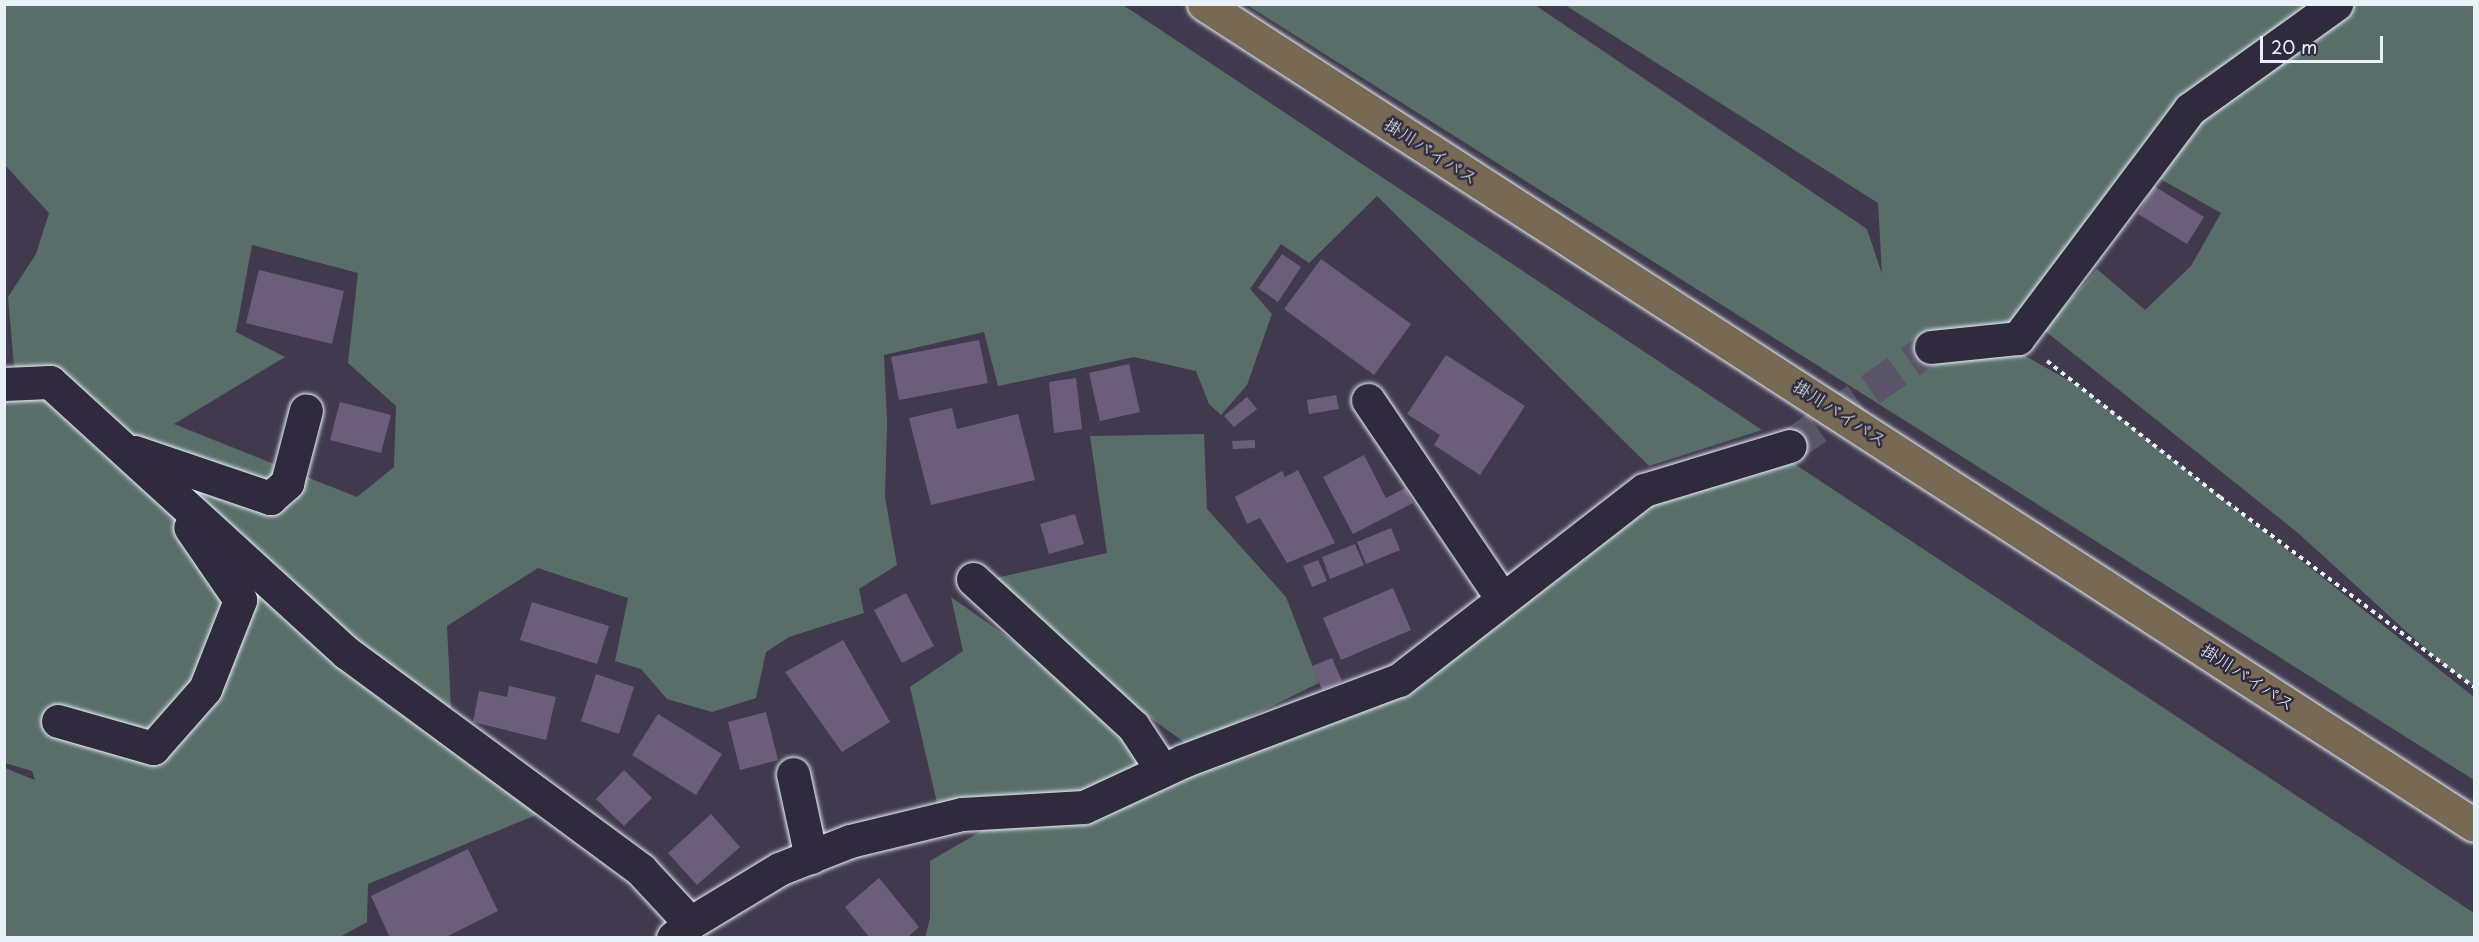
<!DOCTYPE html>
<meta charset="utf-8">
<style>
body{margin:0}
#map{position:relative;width:2479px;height:942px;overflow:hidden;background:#413a4f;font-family:"Playpen Sans","Klee One",sans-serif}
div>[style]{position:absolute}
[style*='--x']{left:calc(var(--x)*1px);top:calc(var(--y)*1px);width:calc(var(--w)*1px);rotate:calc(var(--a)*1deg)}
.green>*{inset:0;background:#596e68}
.building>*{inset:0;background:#6c5e7a}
.minor-tunnel>*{height:33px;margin-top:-16.5px;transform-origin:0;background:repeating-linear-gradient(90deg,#5a5568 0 33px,transparent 0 49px)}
.path>*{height:4px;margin-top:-2px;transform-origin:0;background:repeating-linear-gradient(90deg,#e8f1f8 0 4.5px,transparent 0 9px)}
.roads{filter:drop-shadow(0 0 2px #e8f1f8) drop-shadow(0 0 2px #e8f1f8)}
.minor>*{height:33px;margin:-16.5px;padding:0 16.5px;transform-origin:16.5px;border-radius:16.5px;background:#2f2a3d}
.highway>*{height:33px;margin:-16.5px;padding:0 16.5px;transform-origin:16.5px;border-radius:16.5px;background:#776954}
span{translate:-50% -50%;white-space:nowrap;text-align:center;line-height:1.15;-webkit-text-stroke:5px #2f2a3d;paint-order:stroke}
.street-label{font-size:18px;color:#e8f1f8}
.frame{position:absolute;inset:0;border:6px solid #e8f1f8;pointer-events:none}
.scale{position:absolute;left:2260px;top:36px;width:123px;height:27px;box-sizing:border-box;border:3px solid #e8f1f8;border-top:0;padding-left:8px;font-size:18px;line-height:21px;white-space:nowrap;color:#e8f1f8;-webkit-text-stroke:4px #2f2a3d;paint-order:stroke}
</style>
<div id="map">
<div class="green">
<i style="clip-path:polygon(evenodd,5px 5px,1123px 5px,1762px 430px,1649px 466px,1377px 196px,1309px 263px,1281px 244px,1250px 289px,1272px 314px,1247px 385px,1221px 415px,1209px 404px,1196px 371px,1134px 357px,998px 386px,984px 332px,884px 355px,887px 423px,885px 497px,897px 565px,859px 589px,864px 613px,789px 637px,766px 652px,756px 698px,712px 712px,667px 699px,641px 669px,615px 661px,628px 598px,538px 568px,447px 626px,452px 729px,551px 809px,368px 884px,367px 922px,340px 937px,5px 937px,5px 768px,35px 780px,32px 771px,5px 763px,4px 380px,15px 378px,8px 297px,36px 254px,49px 213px,5px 165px,5px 5px,252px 245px,358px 273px,348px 363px,396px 406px,394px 467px,357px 497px,174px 424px,285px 357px,236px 332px,252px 245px)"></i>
<i style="clip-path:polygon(1247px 5px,1535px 5px,1867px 229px,1882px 274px,1878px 203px,1565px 5px,2474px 5px,2474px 687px,2440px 662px,2298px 533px,2044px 330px,2097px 269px,2145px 310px,2191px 266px,2221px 213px,2157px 177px,2018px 338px,1988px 335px,2082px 388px,2474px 697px,2474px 780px)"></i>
<i style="clip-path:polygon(1204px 434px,1207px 509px,1286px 597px,1319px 683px,1190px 746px,988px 604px,996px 578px,1107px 553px,1090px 436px)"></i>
<i style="clip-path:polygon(1784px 457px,2474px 913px,2474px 938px,925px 938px,930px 918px,930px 861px,1002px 819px,1399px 680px,1648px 496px)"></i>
<i style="clip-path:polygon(951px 597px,1183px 761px,1084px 807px,938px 807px,910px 687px,963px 651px)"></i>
</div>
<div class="building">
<i style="clip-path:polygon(2154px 186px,2204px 217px,2187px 244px,2138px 214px)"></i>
<i style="clip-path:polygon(1282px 254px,1301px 267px,1278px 302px,1258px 288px)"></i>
<i style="clip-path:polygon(1321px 259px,1411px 324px,1374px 375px,1284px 309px)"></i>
<i style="clip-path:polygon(259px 270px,344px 291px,332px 344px,246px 323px)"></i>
<i style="clip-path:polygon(979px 340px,988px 383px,899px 400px,891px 357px)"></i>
<i style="clip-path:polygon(1446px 355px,1525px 406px,1480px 475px,1434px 445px,1440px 435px,1407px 414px)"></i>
<i style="clip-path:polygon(1129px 364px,1140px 412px,1100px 421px,1089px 373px)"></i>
<i style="clip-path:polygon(1076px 378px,1082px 429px,1054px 433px,1049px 382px)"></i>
<i style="clip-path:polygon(1336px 395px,1339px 409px,1309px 414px,1307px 400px)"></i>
<i style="clip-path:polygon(1247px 397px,1257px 409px,1234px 427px,1224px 416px)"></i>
<i style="clip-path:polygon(340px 402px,391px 415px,381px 453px,330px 440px)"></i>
<i style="clip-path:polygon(952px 408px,957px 429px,1018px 414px,1035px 480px,931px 505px,909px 418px)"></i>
<i style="clip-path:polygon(1255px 440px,1255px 448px,1233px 449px,1232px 441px)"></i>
<i style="clip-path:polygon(1364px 455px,1386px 498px,1405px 488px,1413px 503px,1353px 534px,1323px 477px)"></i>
<i style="clip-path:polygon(1298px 470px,1335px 543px,1287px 563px,1260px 518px,1247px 524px,1235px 497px,1282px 471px,1285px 477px)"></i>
<i style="clip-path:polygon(1075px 514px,1084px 544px,1049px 554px,1040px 524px)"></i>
<i style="clip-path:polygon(1391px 528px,1400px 550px,1366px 564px,1357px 542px)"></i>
<i style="clip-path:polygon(1355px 544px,1364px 565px,1330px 579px,1322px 557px)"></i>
<i style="clip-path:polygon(1318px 560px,1327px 581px,1312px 587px,1303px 566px)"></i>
<i style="clip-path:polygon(1393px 588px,1411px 630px,1341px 660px,1323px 618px)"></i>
<i style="clip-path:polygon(906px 593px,934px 646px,902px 663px,874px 610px)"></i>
<i style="clip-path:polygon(532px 602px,609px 626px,597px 664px,520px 640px)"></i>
<i style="clip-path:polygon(843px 640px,890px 722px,842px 752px,785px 672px)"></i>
<i style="clip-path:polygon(1332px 658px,1342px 681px,1322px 690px,1312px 666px)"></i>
<i style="clip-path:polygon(596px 674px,634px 687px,619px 734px,581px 721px)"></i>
<i style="clip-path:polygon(509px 686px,556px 697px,546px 740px,473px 722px,479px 691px,507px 697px)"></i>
<i style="clip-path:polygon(766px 712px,778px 760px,740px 770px,728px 722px)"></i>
<i style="clip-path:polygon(658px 714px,722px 754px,696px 795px,632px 755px)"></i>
<i style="clip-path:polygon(624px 770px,652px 798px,624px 826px,596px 799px)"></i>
<i style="clip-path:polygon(711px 814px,740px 847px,697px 885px,668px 853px)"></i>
<i style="clip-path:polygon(468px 849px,498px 911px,444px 938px,390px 938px,371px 896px)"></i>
<i style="clip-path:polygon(879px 878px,919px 927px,907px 938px,870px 938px,845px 907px)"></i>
</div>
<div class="minor-tunnel">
<i style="--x:1790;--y:446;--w:172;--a:-35.1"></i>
</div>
<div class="path">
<i style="--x:2047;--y:361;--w:220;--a:38.2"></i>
<i style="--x:2220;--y:497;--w:317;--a:36.8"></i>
</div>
<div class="roads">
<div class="minor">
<i style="--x:1931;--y:347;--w:87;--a:-5.9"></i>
<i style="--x:2018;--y:338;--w:286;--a:-53.1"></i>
<i style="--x:2190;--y:109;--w:180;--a:-35.7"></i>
<i style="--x:4;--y:384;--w:46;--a:-2.5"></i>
<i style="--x:50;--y:382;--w:402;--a:42.4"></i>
<i style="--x:347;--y:653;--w:365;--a:36.4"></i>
<i style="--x:641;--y:870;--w:72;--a:47.2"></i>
<i style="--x:1368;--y:400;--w:240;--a:56"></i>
<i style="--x:135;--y:452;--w:143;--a:18.8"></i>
<i style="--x:270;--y:498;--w:23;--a:-41"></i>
<i style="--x:287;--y:483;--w:75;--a:-75.4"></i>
<i style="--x:973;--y:579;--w:217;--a:42.6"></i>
<i style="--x:1133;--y:726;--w:53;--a:56.6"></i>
<i style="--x:58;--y:721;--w:99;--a:15.9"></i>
<i style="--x:153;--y:748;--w:79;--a:-48.6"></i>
<i style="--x:205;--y:689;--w:96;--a:-68.5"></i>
<i style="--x:240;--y:600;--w:88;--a:-124.4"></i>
<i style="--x:793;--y:774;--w:85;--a:77.8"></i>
<i style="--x:673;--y:938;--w:23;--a:-41"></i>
<i style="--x:690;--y:923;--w:104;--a:-31.2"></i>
<i style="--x:779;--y:869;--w:76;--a:-21.5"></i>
<i style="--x:850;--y:841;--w:115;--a:-13.6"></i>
<i style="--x:962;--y:814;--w:122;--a:-3.3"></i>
<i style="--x:1084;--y:807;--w:109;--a:-24.9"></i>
<i style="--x:1183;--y:761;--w:231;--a:-20.6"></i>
<i style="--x:1399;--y:680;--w:310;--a:-37.8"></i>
<i style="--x:1644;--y:490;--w:152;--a:-16.8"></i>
</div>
<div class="highway">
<i style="--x:1204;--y:4;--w:1512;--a:32.88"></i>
</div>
</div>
<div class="street-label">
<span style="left:1431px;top:151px;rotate:33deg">掛川バイパス</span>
<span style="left:1840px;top:413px;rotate:33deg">掛川バイパス</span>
<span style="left:2248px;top:677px;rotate:33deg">掛川バイパス</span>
</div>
<div class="frame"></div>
<div class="scale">20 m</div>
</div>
